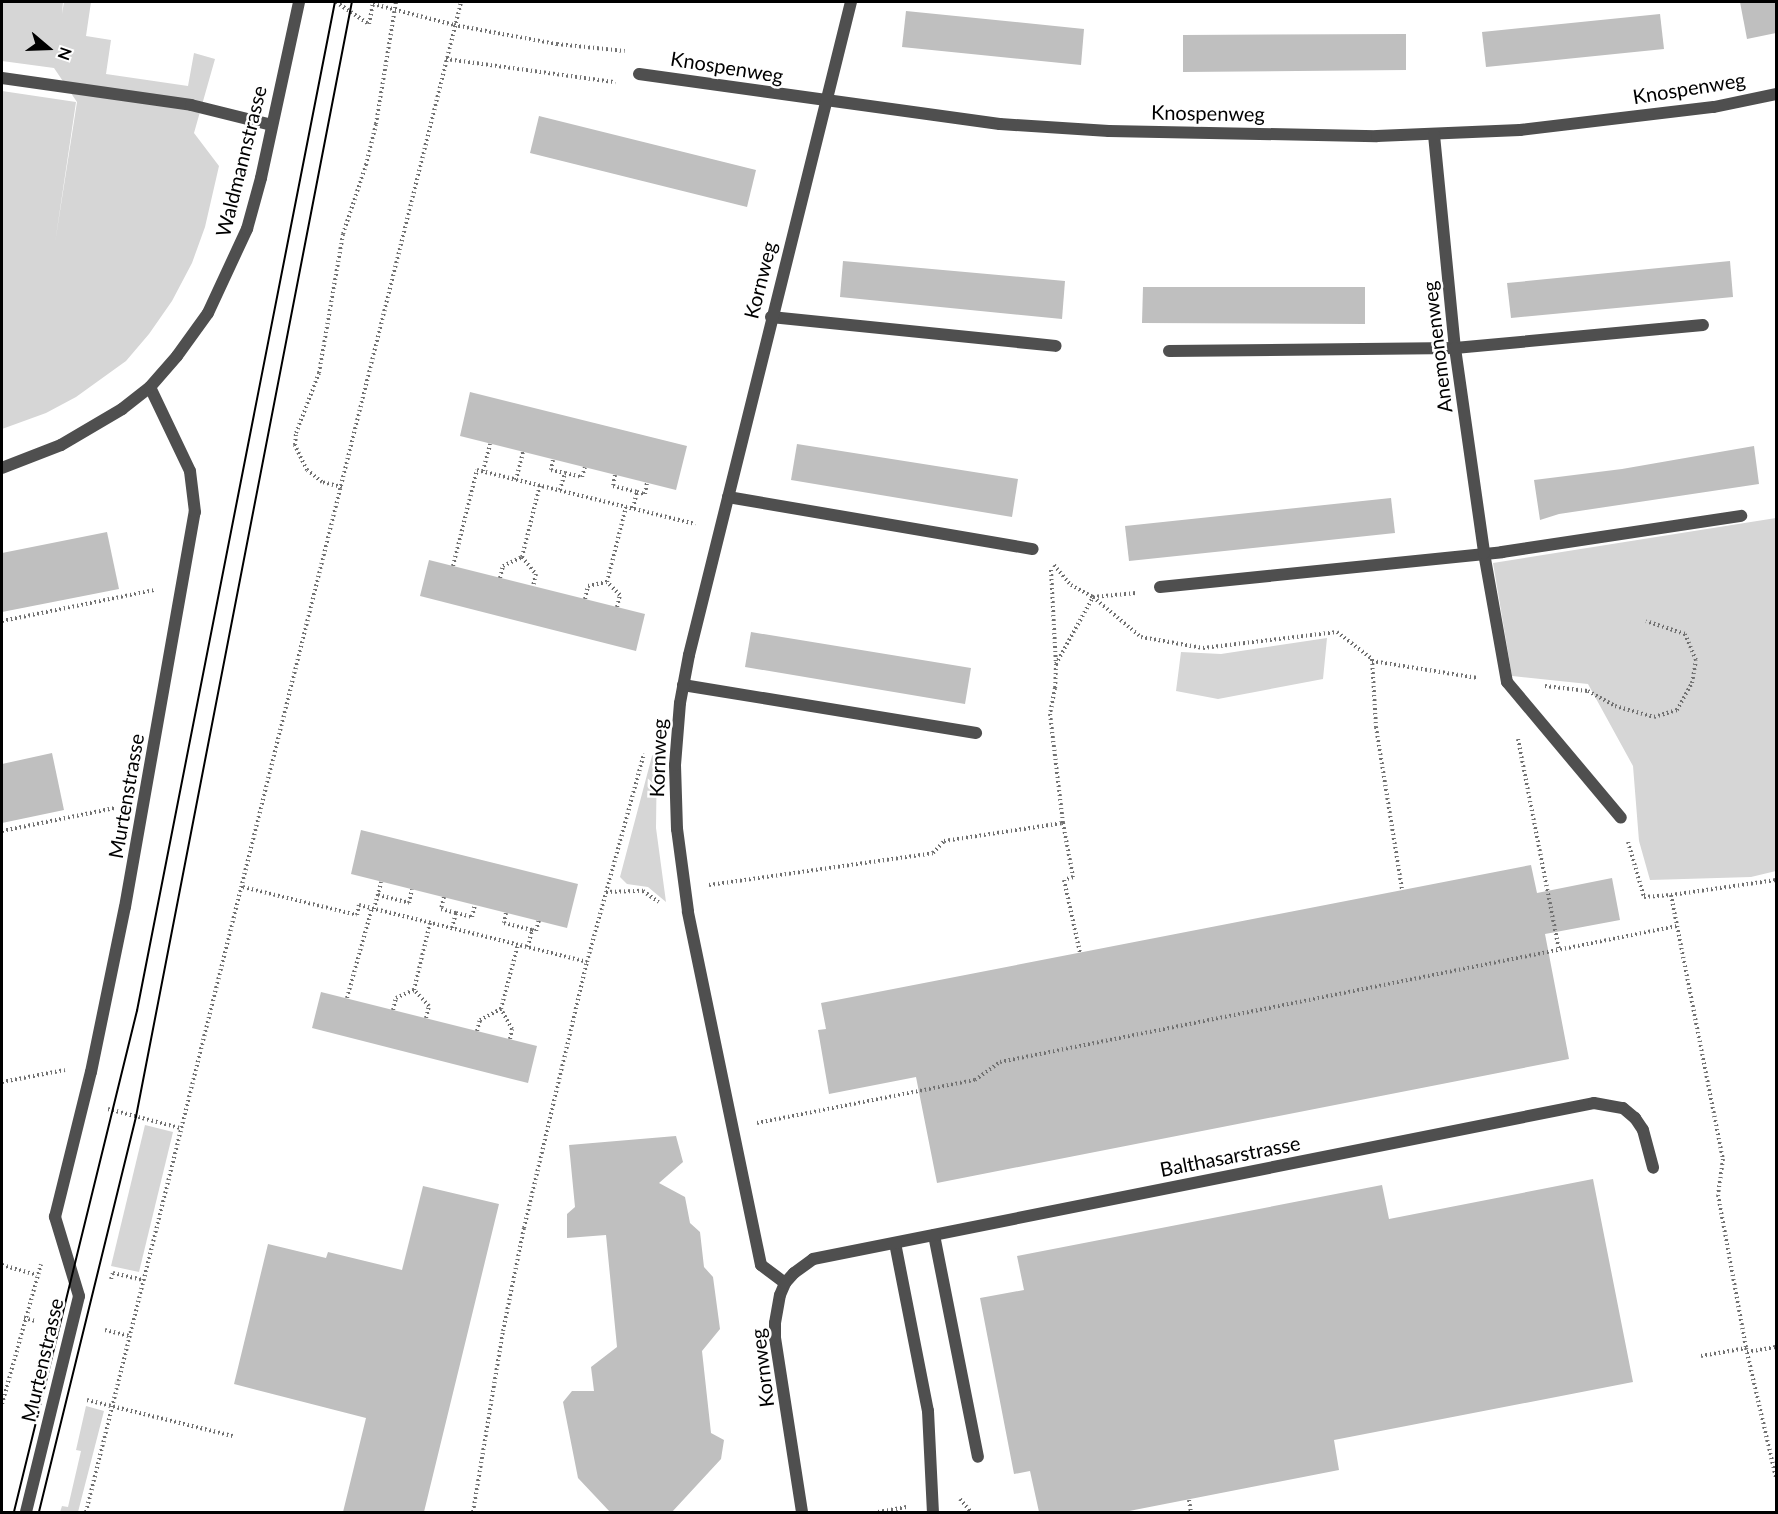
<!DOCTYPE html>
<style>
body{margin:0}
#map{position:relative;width:1778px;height:1514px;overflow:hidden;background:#fff;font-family:Lato,sans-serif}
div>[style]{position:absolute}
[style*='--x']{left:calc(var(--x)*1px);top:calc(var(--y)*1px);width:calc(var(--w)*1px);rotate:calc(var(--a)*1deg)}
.green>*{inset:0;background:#d6d6d6}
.building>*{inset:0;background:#bfbfbf}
.path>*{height:4px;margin-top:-2px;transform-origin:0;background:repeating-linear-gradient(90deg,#717171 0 1.5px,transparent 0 4.5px)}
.service>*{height:12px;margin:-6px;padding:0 6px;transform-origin:6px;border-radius:6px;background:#4f4f4f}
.minor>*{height:12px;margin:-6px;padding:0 6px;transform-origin:6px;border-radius:6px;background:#4f4f4f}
.tertiary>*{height:12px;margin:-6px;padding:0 6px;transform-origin:6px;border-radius:6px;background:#4f4f4f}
.tram>*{height:1.5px;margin:-0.75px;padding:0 0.75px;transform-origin:0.75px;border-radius:0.75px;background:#000}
span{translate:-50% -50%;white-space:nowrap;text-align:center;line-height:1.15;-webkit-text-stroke:5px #fff;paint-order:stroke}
.street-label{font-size:20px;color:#000}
.frame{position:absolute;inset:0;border:3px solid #000;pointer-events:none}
.north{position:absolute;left:18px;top:18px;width:60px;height:60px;-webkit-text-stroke:4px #fff;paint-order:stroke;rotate:109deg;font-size:16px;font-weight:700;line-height:24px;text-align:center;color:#000}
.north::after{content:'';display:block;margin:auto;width:21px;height:27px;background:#000;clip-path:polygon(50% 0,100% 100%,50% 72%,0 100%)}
</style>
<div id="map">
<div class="green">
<i style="clip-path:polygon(2px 2px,63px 2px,62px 14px,64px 2px,91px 2px,86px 36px,111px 40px,106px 74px,188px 86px,194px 53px,215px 59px,194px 133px,219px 166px,205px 227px,192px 263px,172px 301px,149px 334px,126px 361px,76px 397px,46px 413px,2px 429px,2px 91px,76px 102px,55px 243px,77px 102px,54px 68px,2px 61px)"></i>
<i style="clip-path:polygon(1776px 518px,1776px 871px,1751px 877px,1650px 880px,1639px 841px,1633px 766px,1588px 684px,1512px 676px,1493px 563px)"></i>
<i style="clip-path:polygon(1327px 638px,1323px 679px,1218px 699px,1176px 691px,1181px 652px,1221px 654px)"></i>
<i style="clip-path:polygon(657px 750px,656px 828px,666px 902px,648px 887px,627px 884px,620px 877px,652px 756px)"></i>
<i style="clip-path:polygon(145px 1125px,173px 1132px,139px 1272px,111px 1266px)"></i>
<i style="clip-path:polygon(86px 1406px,104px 1411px,78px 1512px,60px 1512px,62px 1506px,68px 1507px,81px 1451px,76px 1450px)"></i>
</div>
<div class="building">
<i style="clip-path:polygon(1740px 2px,1776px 2px,1776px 33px,1747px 39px)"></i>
<i style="clip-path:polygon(906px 11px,1084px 29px,1081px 65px,902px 47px)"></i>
<i style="clip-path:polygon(1660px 14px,1664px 49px,1486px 67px,1482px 32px)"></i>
<i style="clip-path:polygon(1406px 34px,1406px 70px,1183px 72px,1183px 35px)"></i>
<i style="clip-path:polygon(539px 116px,756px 170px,747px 207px,530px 153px)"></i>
<i style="clip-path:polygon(843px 261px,1065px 281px,1062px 319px,840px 297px)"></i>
<i style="clip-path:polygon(1730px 261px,1733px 297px,1511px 318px,1507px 283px)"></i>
<i style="clip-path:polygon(1143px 287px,1365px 287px,1365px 324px,1142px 323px)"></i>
<i style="clip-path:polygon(470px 392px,687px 446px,676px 490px,460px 436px)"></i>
<i style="clip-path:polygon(797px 444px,1018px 479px,1012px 517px,791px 480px)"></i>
<i style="clip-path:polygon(1754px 446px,1759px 484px,1559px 514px,1540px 520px,1534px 480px,1622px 469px)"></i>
<i style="clip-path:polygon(1391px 498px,1395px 533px,1129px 561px,1125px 526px)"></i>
<i style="clip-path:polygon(107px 532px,119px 589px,2px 612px,2px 553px)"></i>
<i style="clip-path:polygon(429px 560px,645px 614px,636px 651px,420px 596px)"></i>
<i style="clip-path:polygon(751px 632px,971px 668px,965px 704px,745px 667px)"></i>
<i style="clip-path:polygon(52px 753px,64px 810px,2px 823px,2px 764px)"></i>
<i style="clip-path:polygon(361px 830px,578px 884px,567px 928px,351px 874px)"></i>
<i style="clip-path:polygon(1531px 865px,1537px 893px,1612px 878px,1620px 920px,1545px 934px,1569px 1059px,937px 1183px,916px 1077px,829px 1094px,818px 1030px,826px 1029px,821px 1003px)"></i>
<i style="clip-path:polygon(321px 992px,537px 1046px,528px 1083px,312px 1028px)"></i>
<i style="clip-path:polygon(676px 1136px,683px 1162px,659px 1183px,685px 1197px,690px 1223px,700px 1232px,704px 1267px,713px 1277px,720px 1329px,702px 1351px,711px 1433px,724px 1440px,721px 1459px,672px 1512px,610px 1512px,578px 1478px,563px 1402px,572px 1391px,594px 1391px,591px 1367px,617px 1347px,606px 1235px,567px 1238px,567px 1214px,575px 1207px,569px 1145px)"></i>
<i style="clip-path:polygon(1593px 1179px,1633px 1382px,1334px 1440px,1339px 1470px,1124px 1512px,1039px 1512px,1030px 1471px,1014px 1474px,980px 1298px,1024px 1290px,1017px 1256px,1382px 1185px,1389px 1219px)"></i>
<i style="clip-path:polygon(423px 1186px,499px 1204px,424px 1512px,343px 1512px,366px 1418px,234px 1384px,268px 1244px,326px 1258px,328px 1252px,402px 1270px)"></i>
</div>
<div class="path">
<i style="--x:336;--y:2;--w:40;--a:34"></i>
<i style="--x:369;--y:24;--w:20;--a:-79"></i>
<i style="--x:373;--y:4;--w:84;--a:14.5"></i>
<i style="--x:454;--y:25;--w:105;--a:10.5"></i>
<i style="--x:557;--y:44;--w:68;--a:5.9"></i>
<i style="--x:446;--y:59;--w:171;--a:7.8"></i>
<i style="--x:553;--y:460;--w:10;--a:101"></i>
<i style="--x:551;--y:470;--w:14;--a:12"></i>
<i style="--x:483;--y:471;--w:28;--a:-75"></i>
<i style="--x:615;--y:475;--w:11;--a:100"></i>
<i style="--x:613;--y:486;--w:25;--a:14"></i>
<i style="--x:516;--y:480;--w:29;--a:-76"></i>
<i style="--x:342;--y:487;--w:21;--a:-166"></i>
<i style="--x:322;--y:482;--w:19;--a:-141"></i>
<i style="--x:307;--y:470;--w:28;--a:-116"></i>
<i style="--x:295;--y:445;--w:12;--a:-85"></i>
<i style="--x:296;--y:433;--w:64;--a:-69"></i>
<i style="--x:319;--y:373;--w:141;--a:-80.2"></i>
<i style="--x:343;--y:234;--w:73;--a:-71.6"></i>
<i style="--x:366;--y:165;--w:42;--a:-76.3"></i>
<i style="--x:376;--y:124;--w:124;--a:-80.7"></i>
<i style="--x:560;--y:490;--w:18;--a:-74"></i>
<i style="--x:565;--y:473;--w:17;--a:13"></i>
<i style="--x:582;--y:477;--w:10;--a:-73"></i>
<i style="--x:633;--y:508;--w:16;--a:-76"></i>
<i style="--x:637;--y:492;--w:8;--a:14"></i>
<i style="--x:645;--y:494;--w:11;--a:-80"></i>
<i style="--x:522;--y:557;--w:22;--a:51"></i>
<i style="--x:536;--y:574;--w:12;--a:104"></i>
<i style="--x:1054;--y:565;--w:26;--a:50"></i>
<i style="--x:1071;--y:585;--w:25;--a:29"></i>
<i style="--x:1093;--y:597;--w:43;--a:-5.3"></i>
<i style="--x:453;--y:566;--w:99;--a:-76"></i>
<i style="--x:477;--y:470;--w:225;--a:13.9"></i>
<i style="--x:1051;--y:570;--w:94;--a:87"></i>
<i style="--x:1056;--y:664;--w:24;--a:92"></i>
<i style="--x:1055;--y:688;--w:26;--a:101"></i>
<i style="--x:1050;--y:714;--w:110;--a:83.2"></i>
<i style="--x:1063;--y:823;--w:55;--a:79.5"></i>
<i style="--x:1073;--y:877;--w:9;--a:162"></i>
<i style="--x:1064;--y:880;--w:75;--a:77.6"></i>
<i style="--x:500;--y:578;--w:12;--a:-76"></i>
<i style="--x:503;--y:566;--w:21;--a:-25"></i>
<i style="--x:522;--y:557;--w:74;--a:-76"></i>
<i style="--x:585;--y:599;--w:13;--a:-77"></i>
<i style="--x:588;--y:586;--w:19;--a:-12"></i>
<i style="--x:617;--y:607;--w:12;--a:-76"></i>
<i style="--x:620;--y:595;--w:18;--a:-135"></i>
<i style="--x:607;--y:582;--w:77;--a:-75.8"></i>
<i style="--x:2;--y:621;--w:156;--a:-11.5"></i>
<i style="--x:1372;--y:661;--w:107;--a:9.1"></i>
<i style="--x:1056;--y:664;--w:77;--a:-61.1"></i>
<i style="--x:1093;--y:597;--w:62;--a:39.8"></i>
<i style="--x:1141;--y:637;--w:63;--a:10.1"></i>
<i style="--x:1203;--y:648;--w:135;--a:-6.8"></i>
<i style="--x:1337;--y:632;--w:44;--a:37.6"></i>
<i style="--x:1372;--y:659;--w:68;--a:86.6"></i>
<i style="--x:1376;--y:727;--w:165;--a:80.9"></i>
<i style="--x:1545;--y:686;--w:43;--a:6.6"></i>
<i style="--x:1588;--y:691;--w:31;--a:29"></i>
<i style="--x:1615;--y:706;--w:41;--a:15.8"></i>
<i style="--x:1654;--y:717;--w:24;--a:-17"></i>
<i style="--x:1677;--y:710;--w:31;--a:-61"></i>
<i style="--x:1692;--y:683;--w:23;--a:-80"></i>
<i style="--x:1696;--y:660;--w:28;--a:-113"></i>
<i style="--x:1685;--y:634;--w:41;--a:-161.6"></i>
<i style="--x:1518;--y:739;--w:215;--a:79"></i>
<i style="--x:2;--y:831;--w:115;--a:-11.5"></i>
<i style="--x:1628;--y:842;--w:57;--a:73.8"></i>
<i style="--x:1644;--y:897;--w:27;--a:-4"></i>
<i style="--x:1671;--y:895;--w:269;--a:78.9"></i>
<i style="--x:1723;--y:1159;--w:36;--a:98"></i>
<i style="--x:1718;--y:1195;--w:156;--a:79.6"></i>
<i style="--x:1746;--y:1348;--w:133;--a:77"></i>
<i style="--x:709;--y:885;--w:226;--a:-8.1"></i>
<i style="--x:933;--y:853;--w:16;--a:-47"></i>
<i style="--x:944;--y:841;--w:120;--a:-8.6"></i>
<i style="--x:243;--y:887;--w:117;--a:13.8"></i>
<i style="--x:357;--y:915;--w:10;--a:-79"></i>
<i style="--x:359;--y:905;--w:235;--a:14"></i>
<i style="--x:606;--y:892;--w:37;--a:-2"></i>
<i style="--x:643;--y:891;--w:19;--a:35"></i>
<i style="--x:378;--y:895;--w:32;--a:14"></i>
<i style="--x:409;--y:903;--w:14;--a:-78"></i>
<i style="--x:1671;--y:895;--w:106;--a:-8.1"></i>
<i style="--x:444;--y:897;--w:12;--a:104"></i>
<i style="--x:441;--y:909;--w:16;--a:15"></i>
<i style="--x:374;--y:909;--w:28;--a:-75"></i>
<i style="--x:506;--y:913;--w:10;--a:101"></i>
<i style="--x:504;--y:923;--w:29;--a:14"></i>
<i style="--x:452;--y:928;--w:16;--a:-75"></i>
<i style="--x:456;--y:913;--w:16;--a:14"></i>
<i style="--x:472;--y:917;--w:12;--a:-76"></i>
<i style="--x:528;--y:947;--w:17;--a:-77"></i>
<i style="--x:532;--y:930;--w:4;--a:14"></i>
<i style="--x:536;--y:931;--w:11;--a:-75"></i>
<i style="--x:347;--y:998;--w:93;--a:-74.5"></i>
<i style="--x:393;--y:1010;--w:12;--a:-76"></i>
<i style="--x:396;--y:998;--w:20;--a:-24"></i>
<i style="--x:426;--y:1018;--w:12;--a:-76"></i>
<i style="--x:429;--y:1006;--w:22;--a:-133"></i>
<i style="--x:414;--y:990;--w:69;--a:-76.6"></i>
<i style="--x:477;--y:1031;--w:11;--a:-75"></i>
<i style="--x:480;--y:1020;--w:24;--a:-28"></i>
<i style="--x:510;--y:1039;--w:10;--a:-79"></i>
<i style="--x:512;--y:1029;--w:23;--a:-119"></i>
<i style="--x:501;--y:1009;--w:67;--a:-75.3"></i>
<i style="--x:2;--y:1082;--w:64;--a:-10.8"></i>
<i style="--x:108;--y:1109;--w:74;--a:14.8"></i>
<i style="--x:757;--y:1123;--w:222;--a:-11.2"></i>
<i style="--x:975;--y:1080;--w:31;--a:-36"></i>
<i style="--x:1000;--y:1062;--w:691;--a:-11.36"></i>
<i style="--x:2;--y:1265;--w:36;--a:16"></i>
<i style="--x:111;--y:1279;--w:6;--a:-72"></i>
<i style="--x:113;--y:1273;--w:31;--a:13"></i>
<i style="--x:24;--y:1318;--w:11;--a:15"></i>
<i style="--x:105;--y:1330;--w:25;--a:14"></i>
<i style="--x:1747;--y:1352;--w:29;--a:-10"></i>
<i style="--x:1701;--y:1356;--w:46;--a:-10.1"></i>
<i style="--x:87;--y:1400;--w:150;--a:13.9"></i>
<i style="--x:2;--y:1404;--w:145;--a:-74.4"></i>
<i style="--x:960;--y:1499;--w:17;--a:50"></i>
<i style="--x:1189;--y:1500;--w:12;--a:81"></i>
<i style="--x:86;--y:1512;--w:1556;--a:-76.05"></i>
<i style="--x:473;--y:1512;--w:183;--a:-80.6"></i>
<i style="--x:503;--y:1331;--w:105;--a:-78.5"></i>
<i style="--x:524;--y:1228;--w:273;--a:-76.7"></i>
<i style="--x:587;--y:962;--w:216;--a:-74.7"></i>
<i style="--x:878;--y:1512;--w:29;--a:-10"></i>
</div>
<div class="service">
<i style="--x:2;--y:78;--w:191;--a:8.1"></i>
<i style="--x:191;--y:105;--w:83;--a:13.9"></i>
<i style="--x:771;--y:317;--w:286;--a:5.8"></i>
<i style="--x:1169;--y:351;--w:286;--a:-0.6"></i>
<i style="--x:1455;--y:348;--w:249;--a:-5.3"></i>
<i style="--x:728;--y:497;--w:309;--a:9.7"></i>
<i style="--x:1484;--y:553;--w:131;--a:79.9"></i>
<i style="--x:1507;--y:682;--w:177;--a:50"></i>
<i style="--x:1160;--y:587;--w:344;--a:-5.8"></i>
<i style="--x:1502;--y:552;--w:242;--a:-8.6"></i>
<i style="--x:683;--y:685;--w:297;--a:9.3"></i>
<i style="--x:934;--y:1235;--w:226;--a:78.8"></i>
<i style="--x:895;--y:1243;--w:171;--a:78.9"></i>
<i style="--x:928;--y:1411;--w:101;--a:87.2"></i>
</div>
<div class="minor">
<i style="--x:639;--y:74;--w:364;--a:7.9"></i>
<i style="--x:1000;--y:124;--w:109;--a:3.7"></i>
<i style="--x:1109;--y:131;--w:268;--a:1.1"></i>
<i style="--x:1377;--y:136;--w:143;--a:-2.4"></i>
<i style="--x:1520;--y:130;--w:195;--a:-6.8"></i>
<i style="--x:1714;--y:107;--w:63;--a:-11.8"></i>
<i style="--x:1434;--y:135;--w:214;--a:84.4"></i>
<i style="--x:1455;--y:348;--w:207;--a:81.9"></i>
<i style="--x:785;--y:1283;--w:30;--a:-143"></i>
<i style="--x:761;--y:1265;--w:361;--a:-101.7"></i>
<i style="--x:688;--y:911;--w:83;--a:-97.6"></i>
<i style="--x:677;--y:829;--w:64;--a:-91.8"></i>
<i style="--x:675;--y:765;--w:62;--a:-85.4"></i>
<i style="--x:680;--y:703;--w:49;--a:-79.4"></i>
<i style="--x:689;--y:655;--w:673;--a:-76.07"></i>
<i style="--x:26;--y:1512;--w:222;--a:-76.2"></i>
<i style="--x:79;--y:1296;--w:83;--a:-106.9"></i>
<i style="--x:55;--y:1217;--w:149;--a:-76.1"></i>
<i style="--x:91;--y:1072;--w:168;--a:-78.4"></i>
<i style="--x:125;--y:907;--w:401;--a:-80"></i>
<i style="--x:195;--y:512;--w:41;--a:-97"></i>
<i style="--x:190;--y:471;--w:93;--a:-115.5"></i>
<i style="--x:802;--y:1512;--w:176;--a:-98.8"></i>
<i style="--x:775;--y:1338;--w:15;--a:-90"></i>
<i style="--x:775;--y:1323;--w:28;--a:-80"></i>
<i style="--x:780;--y:1295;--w:13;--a:-67"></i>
<i style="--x:785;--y:1283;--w:13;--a:-48"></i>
<i style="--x:794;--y:1273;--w:24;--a:-36"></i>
<i style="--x:813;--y:1259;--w:796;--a:-11.3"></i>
<i style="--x:1594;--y:1103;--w:29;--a:10"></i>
<i style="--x:1623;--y:1108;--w:16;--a:40"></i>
<i style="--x:1635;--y:1118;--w:14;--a:56"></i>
<i style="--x:1643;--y:1130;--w:39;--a:75"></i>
</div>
<div class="tertiary">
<i style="--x:2;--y:468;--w:63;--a:-21.3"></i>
<i style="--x:61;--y:445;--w:71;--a:-30.5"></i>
<i style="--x:122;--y:409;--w:36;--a:-38"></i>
<i style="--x:150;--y:387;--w:41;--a:-48.9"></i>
<i style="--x:177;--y:356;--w:53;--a:-54.2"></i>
<i style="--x:208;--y:313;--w:93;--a:-65.1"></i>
<i style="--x:247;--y:229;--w:53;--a:-74.6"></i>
<i style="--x:261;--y:178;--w:180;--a:-77.8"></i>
</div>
<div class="tram">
<i style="--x:14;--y:1512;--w:516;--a:-76.21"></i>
<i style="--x:137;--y:1011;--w:1028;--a:-78.9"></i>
<i style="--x:39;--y:1512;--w:407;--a:-76.2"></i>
<i style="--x:136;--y:1117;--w:1136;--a:-79.04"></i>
</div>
<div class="street-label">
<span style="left:727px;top:67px;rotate:9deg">Knospenweg</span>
<span style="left:1689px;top:88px;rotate:-9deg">Knospenweg</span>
<span style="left:1208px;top:113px;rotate:1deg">Knospenweg</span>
<span style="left:241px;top:161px;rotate:-76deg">Waldmannstrasse</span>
<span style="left:760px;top:280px;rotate:-76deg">Kornweg</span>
<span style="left:1437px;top:347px;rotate:-97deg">Anemonenweg</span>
<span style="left:658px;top:758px;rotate:-88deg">Kornweg</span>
<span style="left:126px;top:796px;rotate:-80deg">Murtenstrasse</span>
<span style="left:1230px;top:1156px;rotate:-11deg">Balthasarstrasse</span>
<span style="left:42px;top:1360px;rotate:-77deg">Murtenstrasse</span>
<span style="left:762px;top:1368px;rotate:-97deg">Kornweg</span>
</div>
<div class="frame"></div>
<div class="north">N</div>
</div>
